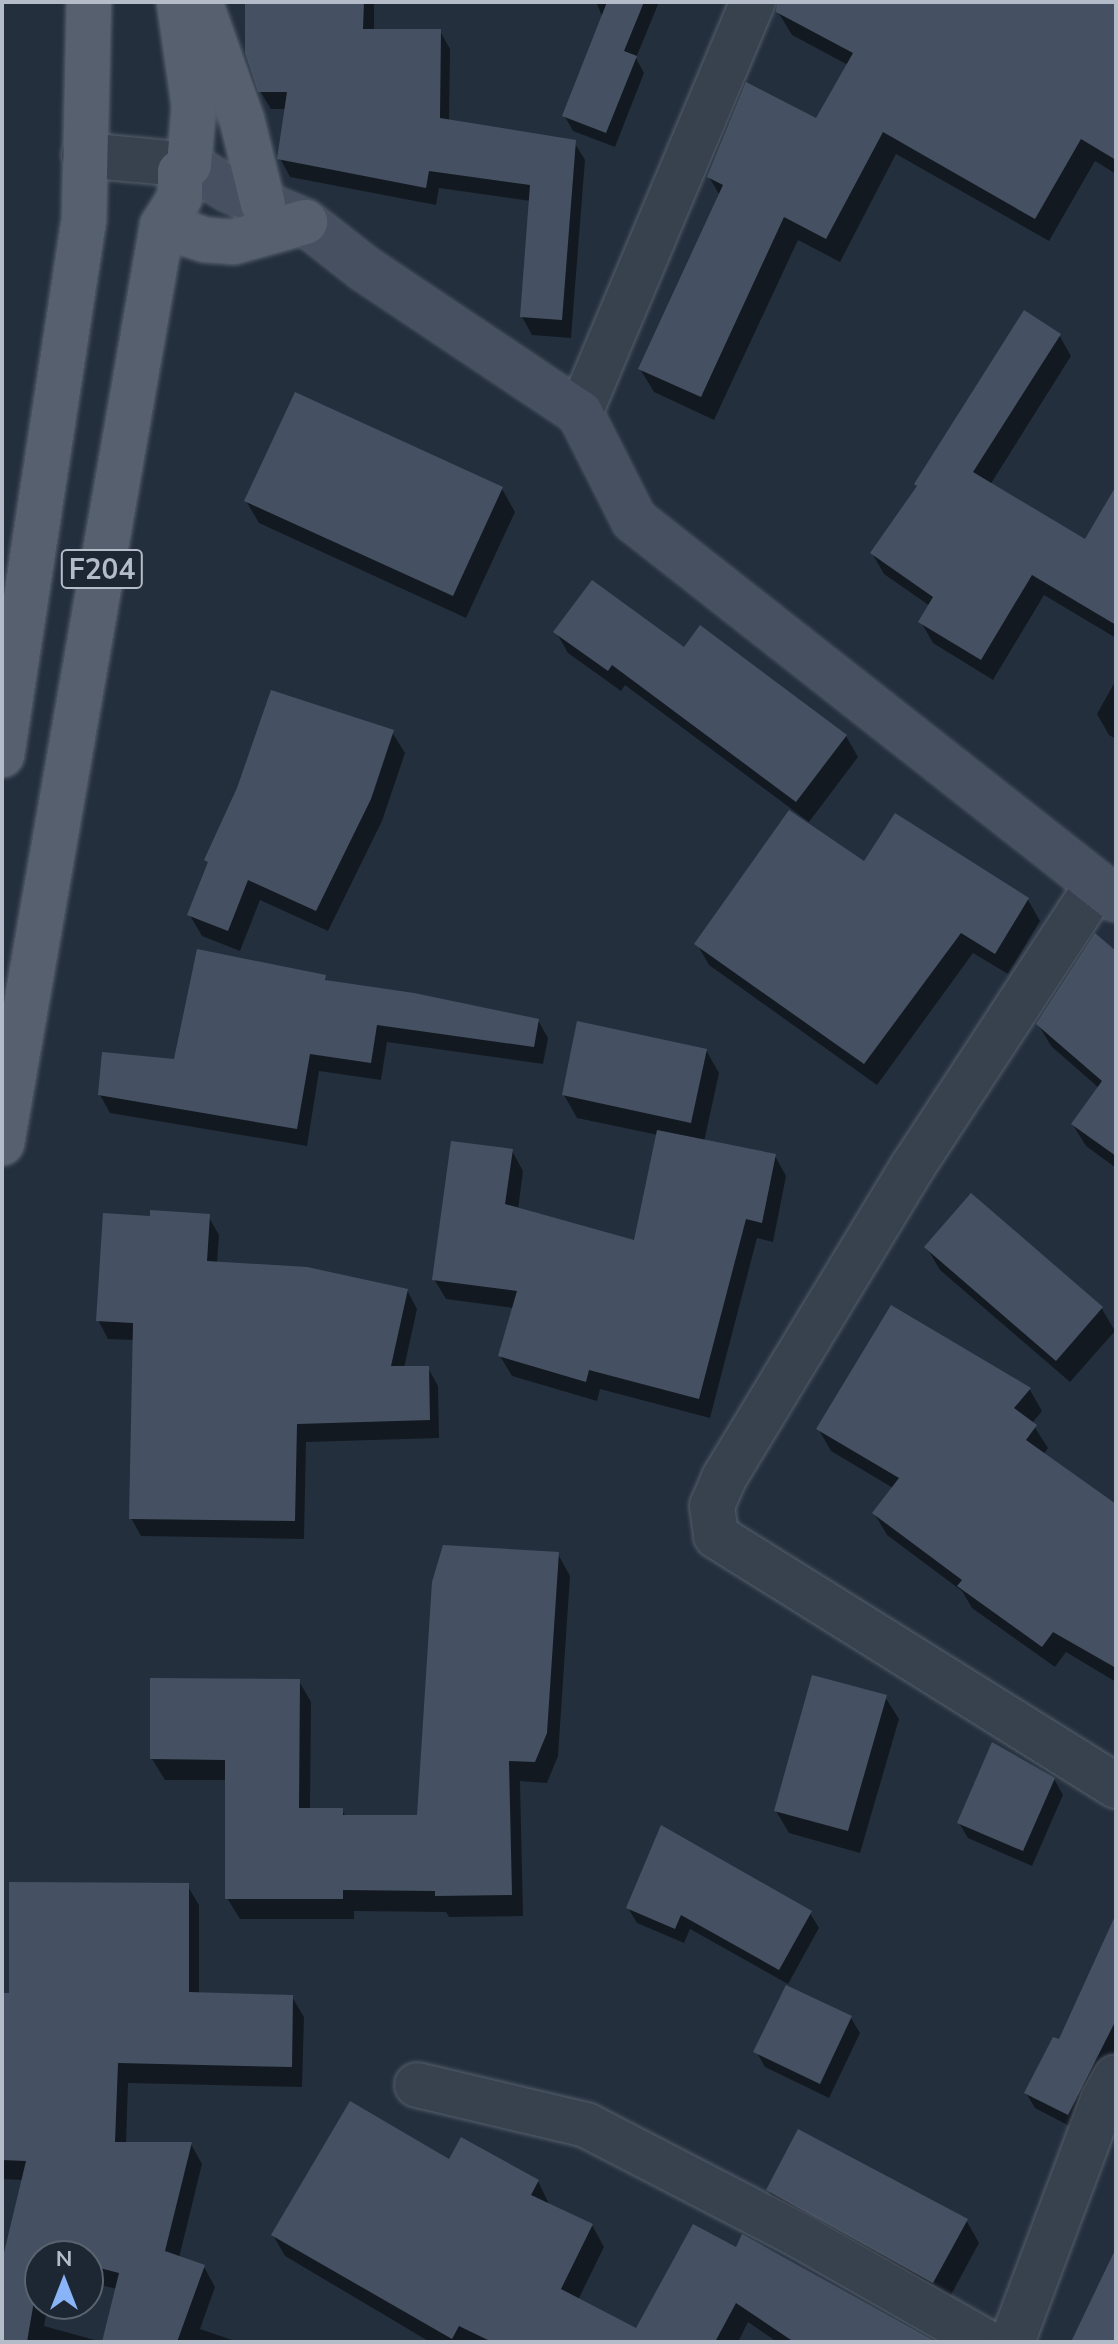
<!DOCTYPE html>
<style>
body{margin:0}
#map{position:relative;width:1118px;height:2344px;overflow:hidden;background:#242f3e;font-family:Mulish,sans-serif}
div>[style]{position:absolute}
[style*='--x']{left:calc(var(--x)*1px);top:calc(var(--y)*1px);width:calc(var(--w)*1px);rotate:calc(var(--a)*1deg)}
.shadow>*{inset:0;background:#0007}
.building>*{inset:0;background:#455162}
.roads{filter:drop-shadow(0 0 2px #565f6c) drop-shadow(0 0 2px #565f6c)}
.street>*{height:44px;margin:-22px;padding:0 22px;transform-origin:22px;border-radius:22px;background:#38414e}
.secondary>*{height:44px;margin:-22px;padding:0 22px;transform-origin:22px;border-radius:22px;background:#465061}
.primary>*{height:44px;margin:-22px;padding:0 22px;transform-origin:22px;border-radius:22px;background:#56606e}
span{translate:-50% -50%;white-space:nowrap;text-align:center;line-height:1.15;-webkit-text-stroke:7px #1d2633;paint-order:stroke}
.shield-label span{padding:2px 6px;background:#1d2633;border:2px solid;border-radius:6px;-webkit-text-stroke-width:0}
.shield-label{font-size:28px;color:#b4bcc9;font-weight:700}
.frame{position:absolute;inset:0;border:4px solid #b4bcc9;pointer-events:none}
.north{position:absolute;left:24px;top:2240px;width:80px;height:80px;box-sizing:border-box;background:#1d2633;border:2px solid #59626f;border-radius:50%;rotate:0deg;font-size:22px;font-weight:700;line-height:32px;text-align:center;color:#b4bcc9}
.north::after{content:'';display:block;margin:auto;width:28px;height:36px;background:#8ab4f8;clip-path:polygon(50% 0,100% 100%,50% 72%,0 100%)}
</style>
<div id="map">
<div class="shadow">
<i style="clip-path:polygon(247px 2px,374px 2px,374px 31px,440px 31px,450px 49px,449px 122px,574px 142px,585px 160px,571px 338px,532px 335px,522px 317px,531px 201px,439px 188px,436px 205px,290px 177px,280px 158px,287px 109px,271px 109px,260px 91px)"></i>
<i style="clip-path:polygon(596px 2px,659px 2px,636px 58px,644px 73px,615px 147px,573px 131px,564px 115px,603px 18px)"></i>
<i style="clip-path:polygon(784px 2px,1116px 2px,1116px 174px,1095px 161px,1049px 241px,896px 154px,840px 262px,798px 240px,714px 420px,654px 392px,640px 369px,720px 196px,709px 177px,816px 121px,848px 65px,792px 35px,778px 12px)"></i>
<i style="clip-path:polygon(1059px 335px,1071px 356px,990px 485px,1085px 541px,1116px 490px,1116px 638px,1044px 595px,993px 680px,933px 643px,921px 622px,930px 606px,884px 574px,872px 553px,918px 488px,916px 484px)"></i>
<i style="clip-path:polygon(502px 489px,515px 512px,466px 618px,259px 523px,246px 501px)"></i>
<i style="clip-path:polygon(556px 632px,684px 649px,846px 736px,858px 757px,809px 822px,625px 685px,621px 691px,568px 653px)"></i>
<i style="clip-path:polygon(1116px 680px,1116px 739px,1109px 735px,1097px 714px)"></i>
<i style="clip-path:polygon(392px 732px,405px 753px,382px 821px,328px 931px,260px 900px,240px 951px,202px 936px,189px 914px,209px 864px,207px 860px)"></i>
<i style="clip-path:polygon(865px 864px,1028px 900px,1040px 921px,1008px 974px,973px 953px,877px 1085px,709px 965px,697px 944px)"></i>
<i style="clip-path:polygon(1116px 953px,1116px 1168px,1086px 1146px,1073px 1125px,1099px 1088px,1051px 1046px,1038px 1024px)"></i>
<i style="clip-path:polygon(324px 977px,328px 983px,538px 1020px,548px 1038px,543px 1064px,387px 1042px,381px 1080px,319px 1071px,307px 1146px,110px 1113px,100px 1095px,175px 1062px)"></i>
<i style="clip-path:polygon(706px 1050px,719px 1073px,704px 1142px,775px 1156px,786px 1176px,773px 1242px,757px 1238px,710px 1418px,600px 1389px,597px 1401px,512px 1376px,500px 1356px,514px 1308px,446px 1299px,434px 1279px,512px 1151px,523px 1171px,518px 1210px,635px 1243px,658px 1135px,577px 1118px,564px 1095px)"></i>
<i style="clip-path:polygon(972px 1196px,1102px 1309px,1115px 1331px,1070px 1382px,940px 1270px,927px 1248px)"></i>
<i style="clip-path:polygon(208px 1216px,219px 1235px,217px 1263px,407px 1290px,417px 1309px,404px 1368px,428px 1368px,438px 1386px,439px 1438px,306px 1442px,304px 1539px,141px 1536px,131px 1518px,134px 1340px,108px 1339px,98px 1320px,152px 1218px)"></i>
<i style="clip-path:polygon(892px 1308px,1030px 1390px,1042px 1411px,1032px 1423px,1048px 1448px,1043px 1455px,1116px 1507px,1116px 1682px,1066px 1652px,1055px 1667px,972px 1608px,962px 1591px,887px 1535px,874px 1513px,893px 1488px,831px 1451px,819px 1430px)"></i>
<i style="clip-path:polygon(558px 1554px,570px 1576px,558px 1756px,547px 1783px,520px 1781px,523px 1916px,449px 1917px,446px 1912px,354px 1911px,354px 1919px,240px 1919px,227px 1898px,227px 1780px,165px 1780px,152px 1759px,299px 1681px,311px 1702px,310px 1810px,342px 1810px,346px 1817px,419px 1817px)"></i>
<i style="clip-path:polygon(885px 1697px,899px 1719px,860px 1853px,789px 1833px,776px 1811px)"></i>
<i style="clip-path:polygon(1054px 1779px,1063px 1795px,1032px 1866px,968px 1838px,959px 1823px)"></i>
<i style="clip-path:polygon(187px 1885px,199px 1905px,199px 1994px,292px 1997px,304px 2017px,302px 2087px,128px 2083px,126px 2144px,191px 2144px,202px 2164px,179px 2258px,204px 2267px,215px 2287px,200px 2329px,238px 2342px,104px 2342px,117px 2289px,88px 2282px,88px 2256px,40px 2256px,40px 2304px,48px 2304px,44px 2326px,102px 2342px,2px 2342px,2px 2265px,24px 2180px,2px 2179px,2px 1995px,11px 1995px)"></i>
<i style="clip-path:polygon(628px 1908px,810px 1913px,819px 1928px,788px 1984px,690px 1929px,684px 1943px,637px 1923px)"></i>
<i style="clip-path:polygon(1116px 1919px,1116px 2056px,1077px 2130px,1035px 2108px,1026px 2093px,1060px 2042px)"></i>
<i style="clip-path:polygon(851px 2018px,860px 2033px,829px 2098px,765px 2067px,756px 2051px)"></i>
<i style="clip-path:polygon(450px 2162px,538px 2181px,549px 2204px,592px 2225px,604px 2247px,578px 2300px,637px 2330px,736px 2250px,931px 2342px,777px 2342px,748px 2322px,738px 2342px,430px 2342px,285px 2256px,273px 2235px)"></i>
<i style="clip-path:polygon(768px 2190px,966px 2220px,979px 2243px,946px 2304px,781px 2213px)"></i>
</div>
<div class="building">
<i style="clip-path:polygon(245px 2px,364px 2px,363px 29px,441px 29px,440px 118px,576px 140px,562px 320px,520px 317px,530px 185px,429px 171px,426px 188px,277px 159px,287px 92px,258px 92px,245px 53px)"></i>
<i style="clip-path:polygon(607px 2px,644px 2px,624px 51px,637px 56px,606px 133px,562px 116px)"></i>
<i style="clip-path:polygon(777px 2px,1116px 2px,1116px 160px,1081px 139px,1035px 219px,883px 132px,826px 239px,784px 217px,701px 397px,638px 369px,723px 185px,707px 177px,746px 82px,816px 118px,853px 53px,776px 12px)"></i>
<i style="clip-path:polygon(1024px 310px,1061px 334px,973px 472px,1085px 539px,1116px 486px,1116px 625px,1032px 575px,981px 660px,918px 622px,933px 597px,870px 553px,917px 486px,914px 484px)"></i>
<i style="clip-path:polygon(295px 392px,503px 487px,453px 596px,244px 501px)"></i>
<i style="clip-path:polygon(592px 580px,684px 647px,700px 625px,847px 735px,796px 802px,612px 665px,608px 671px,553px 632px)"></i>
<i style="clip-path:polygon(271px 690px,394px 730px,371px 799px,316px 911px,248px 880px,228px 931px,187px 915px,208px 862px,204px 860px,237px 788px)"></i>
<i style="clip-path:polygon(789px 810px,864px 861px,895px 813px,1029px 898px,995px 954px,961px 933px,864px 1064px,694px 944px)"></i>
<i style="clip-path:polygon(1095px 933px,1116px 951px,1116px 1156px,1071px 1124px,1102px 1081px,1036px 1024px)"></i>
<i style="clip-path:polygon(197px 949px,326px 975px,325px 980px,414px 993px,539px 1019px,534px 1047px,377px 1025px,371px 1063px,310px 1054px,297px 1129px,98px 1095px,102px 1052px,174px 1059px)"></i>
<i style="clip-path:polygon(577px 1021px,707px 1049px,691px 1123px,562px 1095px)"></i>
<i style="clip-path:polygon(657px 1130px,776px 1154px,762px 1223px,746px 1219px,699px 1399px,589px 1370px,586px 1382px,498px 1356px,517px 1291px,432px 1280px,451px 1141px,513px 1149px,505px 1204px,634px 1240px)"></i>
<i style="clip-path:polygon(971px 1193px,1103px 1307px,1056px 1361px,924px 1247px)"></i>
<i style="clip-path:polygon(150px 1210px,210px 1214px,207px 1261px,307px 1267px,408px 1289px,391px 1366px,429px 1366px,430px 1420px,297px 1424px,295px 1521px,129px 1519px,133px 1323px,96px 1321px,103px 1213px,150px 1216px)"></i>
<i style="clip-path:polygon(891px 1305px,1031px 1388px,1014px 1408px,1037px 1425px,1026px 1440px,1116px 1504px,1116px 1668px,1053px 1632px,1042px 1647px,957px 1586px,962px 1580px,872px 1513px,899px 1478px,816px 1429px)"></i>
<i style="clip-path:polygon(443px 1545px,559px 1552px,547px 1733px,535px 1762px,509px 1761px,512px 1895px,435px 1896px,435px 1891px,343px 1890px,343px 1899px,225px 1899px,225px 1760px,150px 1759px,150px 1678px,300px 1679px,299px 1808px,343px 1808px,343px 1815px,417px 1815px,432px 1582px)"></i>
<i style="clip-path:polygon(812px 1675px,887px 1695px,848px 1831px,774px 1811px)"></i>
<i style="clip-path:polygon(992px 1742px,1055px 1778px,1023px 1851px,957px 1823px)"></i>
<i style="clip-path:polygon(661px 1825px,812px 1911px,779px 1970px,681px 1915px,675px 1929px,626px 1908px)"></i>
<i style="clip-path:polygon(9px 1882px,189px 1883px,189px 1992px,293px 1995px,292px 2067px,118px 2063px,115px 2142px,192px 2142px,165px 2251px,205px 2265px,177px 2342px,102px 2342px,119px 2273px,88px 2265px,88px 2256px,42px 2254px,27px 2342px,2px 2342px,2px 2261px,26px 2161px,2px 2160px,2px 1993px,9px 1993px)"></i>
<i style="clip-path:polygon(1116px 1914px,1116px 2020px,1068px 2115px,1024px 2093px,1053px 2037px,1059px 2039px)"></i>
<i style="clip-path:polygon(786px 1985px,852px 2016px,820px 2084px,753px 2052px)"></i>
<i style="clip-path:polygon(350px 2101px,449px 2159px,461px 2137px,539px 2180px,531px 2195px,593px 2224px,561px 2289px,636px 2328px,693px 2224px,736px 2247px,742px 2234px,936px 2342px,794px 2342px,736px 2303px,715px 2342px,492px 2342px,459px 2326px,452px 2339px,271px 2235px)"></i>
<i style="clip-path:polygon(798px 2129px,968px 2219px,933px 2283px,766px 2190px)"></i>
<i style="clip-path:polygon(1116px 2248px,1116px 2342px,1071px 2342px)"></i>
</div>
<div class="roads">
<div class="street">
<i style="--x:84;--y:155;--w:105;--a:5.4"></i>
<i style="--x:580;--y:413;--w:446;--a:-67.2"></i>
<i style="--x:1097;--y:885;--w:336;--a:123.2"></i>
<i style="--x:913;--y:1166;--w:365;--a:121.2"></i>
<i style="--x:724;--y:1478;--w:30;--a:113"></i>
<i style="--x:712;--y:1506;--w:30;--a:82"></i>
<i style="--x:716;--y:1536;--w:472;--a:32"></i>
<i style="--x:417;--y:2085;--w:174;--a:13.3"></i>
<i style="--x:586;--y:2125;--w:241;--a:27.4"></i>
<i style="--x:800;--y:2236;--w:214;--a:29.7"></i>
<i style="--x:1012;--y:2342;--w:259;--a:-69.4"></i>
<i style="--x:1103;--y:2100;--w:26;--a:-61"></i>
</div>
<div class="secondary">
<i style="--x:189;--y:165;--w:46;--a:31.6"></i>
<i style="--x:228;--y:189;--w:84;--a:23.2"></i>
<i style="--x:305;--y:222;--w:76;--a:38.1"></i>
<i style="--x:365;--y:269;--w:259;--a:33.8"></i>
<i style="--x:580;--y:413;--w:120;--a:63.2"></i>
<i style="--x:634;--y:520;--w:613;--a:38.18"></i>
</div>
<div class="primary">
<i style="--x:200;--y:2;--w:125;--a:70.4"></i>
<i style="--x:242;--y:120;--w:87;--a:76"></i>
<i style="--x:162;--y:226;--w:46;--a:17.7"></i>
<i style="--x:206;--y:240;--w:27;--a:4"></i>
<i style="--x:233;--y:242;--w:75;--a:-15.5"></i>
<i style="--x:2;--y:755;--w:542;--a:-81.3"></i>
<i style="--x:84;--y:219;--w:217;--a:-88.7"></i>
<i style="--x:2;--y:1143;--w:931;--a:-80.1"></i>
<i style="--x:162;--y:226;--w:34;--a:-58"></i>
<i style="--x:180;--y:197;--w:25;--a:-90"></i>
<i style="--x:180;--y:172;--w:11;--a:-38"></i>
<i style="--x:189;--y:165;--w:59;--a:-85.2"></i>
<i style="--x:194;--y:106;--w:105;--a:-98.2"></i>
</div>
</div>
<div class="shield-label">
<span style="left:102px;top:569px">F204</span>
</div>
<div class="frame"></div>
<div class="north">N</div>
</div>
